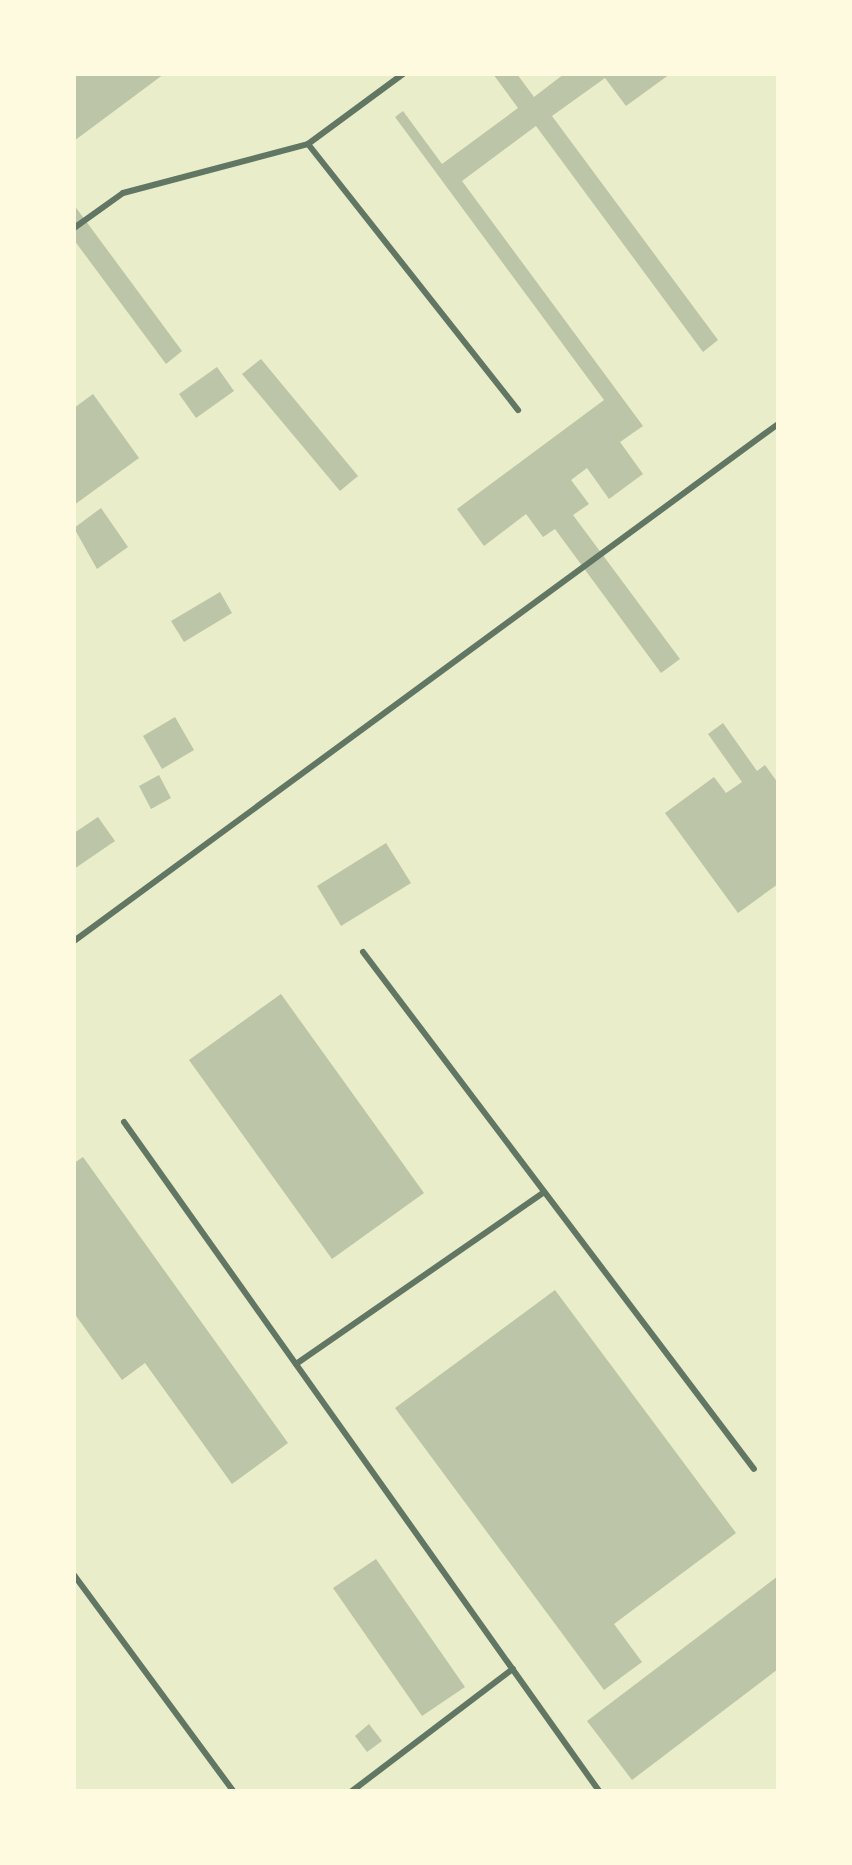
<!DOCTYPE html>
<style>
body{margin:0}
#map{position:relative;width:852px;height:1865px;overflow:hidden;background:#e9edc9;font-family:Arial,sans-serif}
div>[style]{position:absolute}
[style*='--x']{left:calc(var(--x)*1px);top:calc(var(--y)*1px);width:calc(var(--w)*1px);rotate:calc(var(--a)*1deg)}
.building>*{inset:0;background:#bcc5a7}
.service>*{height:6px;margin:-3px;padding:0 3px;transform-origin:3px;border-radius:3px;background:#617663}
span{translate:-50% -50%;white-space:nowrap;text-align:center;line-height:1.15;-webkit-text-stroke:7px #fefae0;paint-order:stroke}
.frame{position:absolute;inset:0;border:76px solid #fefae0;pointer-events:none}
</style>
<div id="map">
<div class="building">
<i style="clip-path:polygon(74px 74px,164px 74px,74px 141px)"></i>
<i style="clip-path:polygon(493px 74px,517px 74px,534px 97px,564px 74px,670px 74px,626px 106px,605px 78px,552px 116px,718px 340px,703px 352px,536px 126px,462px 181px,643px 426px,620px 442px,643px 474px,609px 499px,587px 468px,571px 480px,589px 504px,573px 515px,680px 659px,661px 673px,555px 529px,543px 537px,526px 514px,484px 546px,457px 509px,604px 400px,395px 117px,403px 111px,442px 164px,518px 108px)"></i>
<i style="clip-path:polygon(74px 205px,182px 351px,166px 364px,74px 240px)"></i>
<i style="clip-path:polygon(261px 359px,358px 476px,340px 491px,242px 374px)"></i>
<i style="clip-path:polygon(217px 367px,234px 391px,196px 418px,179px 394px)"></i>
<i style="clip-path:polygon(93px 394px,139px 458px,74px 505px,74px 408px)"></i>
<i style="clip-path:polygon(101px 508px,128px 547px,97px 569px,74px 528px)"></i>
<i style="clip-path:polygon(220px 592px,232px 613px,184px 642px,171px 621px)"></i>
<i style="clip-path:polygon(175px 717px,194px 750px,162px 769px,143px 736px)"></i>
<i style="clip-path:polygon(723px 723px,757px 771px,765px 765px,778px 783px,778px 884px,738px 913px,665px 813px,714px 777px,726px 793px,742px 782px,708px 734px)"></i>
<i style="clip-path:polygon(159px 775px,171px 798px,151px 809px,139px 786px)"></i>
<i style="clip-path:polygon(98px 817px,115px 841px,74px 869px,74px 833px)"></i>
<i style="clip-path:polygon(386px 843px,411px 883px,341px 926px,317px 886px)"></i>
<i style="clip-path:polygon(281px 994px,424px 1193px,332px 1259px,189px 1060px)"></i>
<i style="clip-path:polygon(83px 1157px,288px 1443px,232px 1484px,145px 1363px,122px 1380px,74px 1313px,74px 1163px)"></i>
<i style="clip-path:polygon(555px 1290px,736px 1533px,614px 1624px,642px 1662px,604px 1690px,395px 1408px)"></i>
<i style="clip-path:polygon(376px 1559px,465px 1687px,422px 1716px,333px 1588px)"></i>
<i style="clip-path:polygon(778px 1576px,778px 1669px,632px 1780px,587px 1721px)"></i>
<i style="clip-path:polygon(369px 1724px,382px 1741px,367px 1752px,355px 1736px)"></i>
</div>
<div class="service">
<i style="--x:308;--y:144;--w:118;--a:-36.4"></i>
<i style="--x:74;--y:228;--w:60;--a:-35.5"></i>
<i style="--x:123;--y:193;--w:191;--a:-14.8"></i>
<i style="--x:308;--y:144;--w:339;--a:51.7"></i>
<i style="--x:74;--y:941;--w:873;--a:-36.29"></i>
<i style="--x:363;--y:952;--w:648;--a:52.9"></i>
<i style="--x:124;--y:1122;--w:820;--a:54.62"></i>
<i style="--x:296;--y:1364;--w:302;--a:-34.7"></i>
<i style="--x:74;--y:1575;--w:268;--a:53.6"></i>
<i style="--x:352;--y:1791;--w:202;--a:-37.2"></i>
</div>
<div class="frame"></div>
</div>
